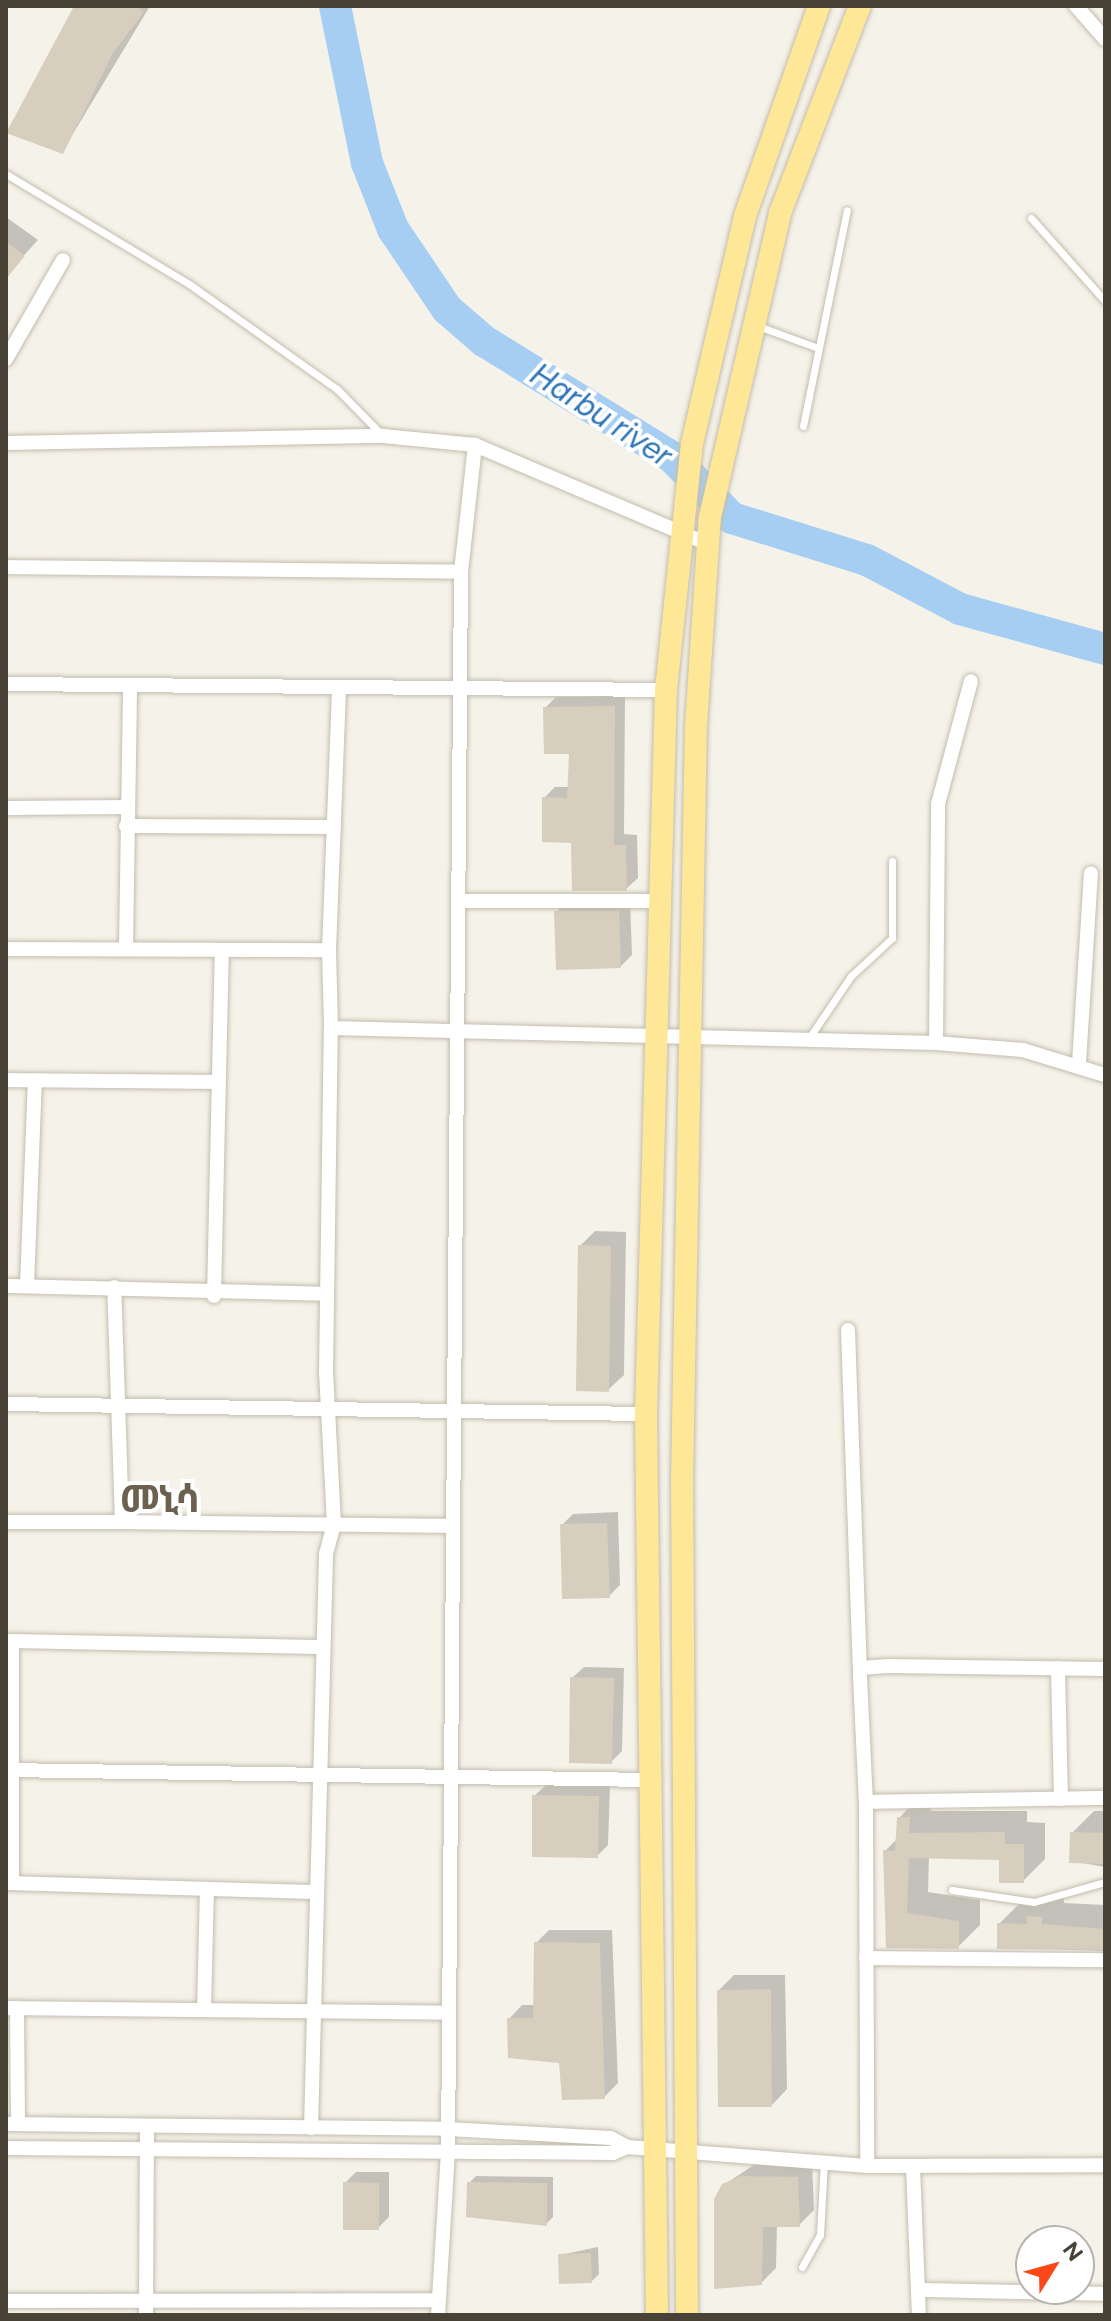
<!DOCTYPE html>
<meta charset="utf-8">
<style>
body{margin:0}
#map{position:relative;width:1111px;height:2321px;overflow:hidden;background:#f5f2e9;font-family:Figtree,"Noto Sans Ethiopic",sans-serif}
div>[style]{position:absolute}
[style*='--x']{left:calc(var(--x)*1px);top:calc(var(--y)*1px);width:calc(var(--w)*1px);rotate:calc(var(--a)*1deg)}
.shadow>*{inset:0;background:#0003}
.river>*{height:32px;margin:-16px;padding:0 16px;transform-origin:16px;border-radius:16px;background:#a5cef2}
.building>*{inset:0;background:#d7cebe}
.roads{filter:drop-shadow(0 0 2px #c3bdae) drop-shadow(0 0 2px #c3bdae)}
.lane>*{height:7px;margin:-3.5px;padding:0 3.5px;transform-origin:3.5px;border-radius:3.5px;background:#fff}
.street>*{height:14px;margin:-7px;padding:0 7px;transform-origin:7px;border-radius:7px;background:#fff}
.primary>*{height:22px;margin:-11px;padding:0 11px;transform-origin:11px;border-radius:11px;background:#ffe798}
span{translate:-50% -50%;white-space:nowrap;text-align:center;line-height:1.15;-webkit-text-stroke:8px #fff;paint-order:stroke}
.water-label{font-size:32px;color:#2e76b7;font-style:italic}
.district-label{font-size:38px;color:#6c614e;font-weight:700}
.frame{position:absolute;inset:0;border:8px solid #494337;pointer-events:none}
.north{position:absolute;left:1015px;top:2225px;width:80px;height:80px;box-sizing:border-box;background:#fff;border:2px solid #b6b4af;border-radius:50%;rotate:53deg;font-size:22px;font-weight:700;line-height:32px;text-align:center;color:#494337}
.north::after{content:'';display:block;margin:auto;width:28px;height:36px;background:#fc4719;clip-path:polygon(50% 0,100% 100%,50% 72%,0 100%)}
</style>
<div id="map">
<div class="shadow">
<i style="clip-path:polygon(77px 6px,150px 6px,62px 152px,9px 132px)"></i>
<i style="clip-path:polygon(6px 217px,38px 240px,6px 275px)"></i>
<i style="clip-path:polygon(625px 696px,624px 834px,637px 835px,638px 878px,626px 889px,573px 841px,544px 798px,555px 787px,570px 787px,571px 752px,545px 708px,556px 697px)"></i>
<i style="clip-path:polygon(567px 901px,630px 901px,632px 955px,621px 966px,556px 912px)"></i>
<i style="clip-path:polygon(595px 1231px,626px 1232px,624px 1375px,608px 1390px,580px 1246px)"></i>
<i style="clip-path:polygon(618px 1512px,620px 1585px,609px 1596px,562px 1525px,573px 1514px)"></i>
<i style="clip-path:polygon(584px 1667px,624px 1668px,622px 1751px,611px 1762px,572px 1678px)"></i>
<i style="clip-path:polygon(546px 1785px,610px 1786px,608px 1845px,597px 1856px,534px 1796px)"></i>
<i style="clip-path:polygon(921px 1795px,931px 1796px,931px 1811px,1027px 1811px,1027px 1822px,1045px 1823px,1045px 1859px,1023px 1881px,1001px 1858px,929px 1856px,928px 1892px,980px 1900px,980px 1925px,958px 1947px,888px 1946px,885px 1851px,898px 1838px,899px 1818px)"></i>
<i style="clip-path:polygon(1094px 1811px,1105px 1811px,1105px 1867px,1071px 1861px,1072px 1833px)"></i>
<i style="clip-path:polygon(1064px 1896px,1064px 1903px,1105px 1905px,1105px 1951px,999px 1947px,999px 1924px,1022px 1901px)"></i>
<i style="clip-path:polygon(549px 1930px,612px 1930px,618px 2083px,604px 2097px,509px 2019px,522px 2005px,535px 2005px,536px 1943px)"></i>
<i style="clip-path:polygon(734px 1975px,785px 1975px,787px 2089px,772px 2105px,719px 1990px)"></i>
<i style="clip-path:polygon(758px 2162px,812px 2163px,814px 2210px,799px 2225px,777px 2225px,776px 2268px,761px 2283px,724px 2185px)"></i>
<i style="clip-path:polygon(356px 2172px,389px 2172px,389px 2217px,378px 2228px,345px 2183px)"></i>
<i style="clip-path:polygon(476px 2176px,553px 2177px,553px 2217px,546px 2224px,469px 2183px)"></i>
<i style="clip-path:polygon(598px 2247px,599px 2274px,592px 2281px,560px 2255px)"></i>
</div>
<div class="river">
<i style="--x:335;--y:6;--w:160;--a:78.5"></i>
<i style="--x:367;--y:163;--w:71;--a:68.5"></i>
<i style="--x:393;--y:229;--w:97;--a:56"></i>
<i style="--x:447;--y:309;--w:49;--a:40.9"></i>
<i style="--x:484;--y:341;--w:221;--a:31.7"></i>
<i style="--x:672;--y:457;--w:86;--a:45.5"></i>
<i style="--x:732;--y:518;--w:141;--a:17.3"></i>
<i style="--x:867;--y:560;--w:105;--a:27.8"></i>
<i style="--x:960;--y:609;--w:150;--a:15.4"></i>
</div>
<div class="building">
<i style="clip-path:polygon(74px 6px,136px 6px,144px 12px,113px 53px,63px 154px,6px 133px)"></i>
<i style="clip-path:polygon(6px 242px,25px 256px,6px 279px)"></i>
<i style="clip-path:polygon(615px 706px,614px 845px,626px 845px,627px 891px,572px 891px,571px 843px,542px 842px,542px 797px,567px 798px,569px 754px,544px 754px,543px 707px)"></i>
<i style="clip-path:polygon(554px 911px,619px 911px,621px 968px,556px 970px)"></i>
<i style="clip-path:polygon(578px 1245px,611px 1246px,609px 1392px,576px 1391px)"></i>
<i style="clip-path:polygon(607px 1523px,610px 1598px,562px 1599px,560px 1524px)"></i>
<i style="clip-path:polygon(570px 1677px,614px 1678px,612px 1764px,569px 1763px)"></i>
<i style="clip-path:polygon(532px 1795px,599px 1796px,598px 1858px,532px 1857px)"></i>
<i style="clip-path:polygon(897px 1817px,910px 1817px,909px 1833px,1005px 1832px,1005px 1844px,1024px 1844px,1024px 1883px,999px 1883px,999px 1860px,909px 1858px,907px 1913px,959px 1921px,959px 1949px,886px 1948px,883px 1850px,895px 1851px)"></i>
<i style="clip-path:polygon(1070px 1832px,1105px 1833px,1105px 1864px,1069px 1863px)"></i>
<i style="clip-path:polygon(1027px 1916px,1042px 1917px,1042px 1924px,1105px 1929px,1105px 1950px,997px 1949px,997px 1923px,1027px 1924px)"></i>
<i style="clip-path:polygon(534px 1942px,600px 1943px,605px 2099px,562px 2100px,559px 2063px,508px 2058px,507px 2018px,533px 2018px)"></i>
<i style="clip-path:polygon(771px 1989px,772px 2107px,718px 2107px,717px 1990px)"></i>
<i style="clip-path:polygon(741px 2176px,798px 2177px,800px 2227px,763px 2227px,762px 2285px,714px 2289px,714px 2199px,722px 2184px)"></i>
<i style="clip-path:polygon(343px 2182px,379px 2183px,379px 2230px,343px 2230px)"></i>
<i style="clip-path:polygon(467px 2182px,547px 2183px,547px 2226px,466px 2217px)"></i>
<i style="clip-path:polygon(591px 2253px,592px 2283px,559px 2284px,558px 2254px)"></i>
</div>
<div class="roads">
<div class="lane">
<i style="--x:6;--y:174;--w:214;--a:31"></i>
<i style="--x:189;--y:284;--w:181;--a:35.4"></i>
<i style="--x:337;--y:389;--w:63;--a:45.6"></i>
<i style="--x:1031;--y:218;--w:111;--a:48.3"></i>
<i style="--x:758;--y:326;--w:64;--a:20.1"></i>
<i style="--x:803;--y:426;--w:220;--a:-78.5"></i>
<i style="--x:809;--y:1038;--w:75;--a:-55.9"></i>
<i style="--x:851;--y:976;--w:56;--a:-42.8"></i>
<i style="--x:892;--y:938;--w:77;--a:-90"></i>
<i style="--x:952;--y:1890;--w:83;--a:8.3"></i>
<i style="--x:1034;--y:1902;--w:74;--a:-15.7"></i>
<i style="--x:802;--y:2267;--w:37;--a:-61"></i>
<i style="--x:820;--y:2235;--w:73;--a:-86.9"></i>
</div>
<div class="street">
<i style="--x:1076;--y:6;--w:44;--a:48.7"></i>
<i style="--x:6;--y:359;--w:114;--a:-60.1"></i>
<i style="--x:6;--y:443;--w:377;--a:-1.1"></i>
<i style="--x:383;--y:436;--w:92;--a:5.6"></i>
<i style="--x:475;--y:445;--w:253;--a:23"></i>
<i style="--x:6;--y:567;--w:455;--a:0.6"></i>
<i style="--x:6;--y:684;--w:660;--a:0.52"></i>
<i style="--x:6;--y:808;--w:121;--a:-0.5"></i>
<i style="--x:126;--y:826;--w:208;--a:0.3"></i>
<i style="--x:458;--y:901;--w:200;--a:0"></i>
<i style="--x:126;--y:947;--w:260;--a:-89.1"></i>
<i style="--x:6;--y:949;--w:323;--a:0.2"></i>
<i style="--x:329;--y:950;--w:78;--a:88.5"></i>
<i style="--x:331;--y:1028;--w:605;--a:1.42"></i>
<i style="--x:936;--y:1043;--w:87;--a:4.6"></i>
<i style="--x:1023;--y:1050;--w:86;--a:17"></i>
<i style="--x:329;--y:950;--w:260;--a:-87.8"></i>
<i style="--x:936;--y:1043;--w:239;--a:-89.5"></i>
<i style="--x:938;--y:804;--w:127;--a:-75"></i>
<i style="--x:1079;--y:1063;--w:190;--a:-86.4"></i>
<i style="--x:6;--y:1080;--w:212;--a:0.5"></i>
<i style="--x:6;--y:1286;--w:321;--a:1.4"></i>
<i style="--x:27;--y:1286;--w:206;--a:-87.8"></i>
<i style="--x:214;--y:1296;--w:344;--a:-88.7"></i>
<i style="--x:848;--y:1330;--w:338;--a:88"></i>
<i style="--x:6;--y:1404;--w:640;--a:0.9"></i>
<i style="--x:6;--y:1522;--w:116;--a:0"></i>
<i style="--x:122;--y:1522;--w:235;--a:-91.9"></i>
<i style="--x:122;--y:1522;--w:328;--a:0.7"></i>
<i style="--x:6;--y:1641;--w:317;--a:1.1"></i>
<i style="--x:12;--y:1641;--w:242;--a:90"></i>
<i style="--x:1058;--y:1668;--w:131;--a:88.7"></i>
<i style="--x:1105;--y:1669;--w:217;--a:-179.2"></i>
<i style="--x:888;--y:1666;--w:28;--a:176"></i>
<i style="--x:860;--y:1668;--w:9;--a:90"></i>
<i style="--x:860;--y:1677;--w:125;--a:87.3"></i>
<i style="--x:866;--y:1802;--w:239;--a:-1"></i>
<i style="--x:6;--y:1770;--w:647;--a:0.89"></i>
<i style="--x:866;--y:1802;--w:364;--a:89.8"></i>
<i style="--x:6;--y:1883;--w:308;--a:1.7"></i>
<i style="--x:866;--y:1958;--w:239;--a:0.5"></i>
<i style="--x:6;--y:2008;--w:442;--a:0.6"></i>
<i style="--x:17;--y:2008;--w:116;--a:89.5"></i>
<i style="--x:204;--y:2010;--w:121;--a:-88.6"></i>
<i style="--x:6;--y:2124;--w:442;--a:0.6"></i>
<i style="--x:448;--y:2129;--w:163;--a:3.2"></i>
<i style="--x:611;--y:2138;--w:18;--a:29"></i>
<i style="--x:311;--y:2128;--w:574;--a:-88.5"></i>
<i style="--x:326;--y:1554;--w:31;--a:-75"></i>
<i style="--x:334;--y:1524;--w:151;--a:-93"></i>
<i style="--x:326;--y:1373;--w:345;--a:-89.2"></i>
<i style="--x:6;--y:2148;--w:607;--a:0.47"></i>
<i style="--x:613;--y:2153;--w:15;--a:-23"></i>
<i style="--x:627;--y:2147;--w:241;--a:4.5"></i>
<i style="--x:867;--y:2166;--w:238;--a:-0.2"></i>
<i style="--x:913;--y:2167;--w:148;--a:87.7"></i>
<i style="--x:920;--y:2290;--w:185;--a:1.2"></i>
<i style="--x:6;--y:2301;--w:432;--a:-0.1"></i>
<i style="--x:146;--y:2315;--w:187;--a:-89.7"></i>
<i style="--x:438;--y:2315;--w:162;--a:-86.5"></i>
<i style="--x:448;--y:2153;--w:1581;--a:-89.53"></i>
<i style="--x:461;--y:572;--w:128;--a:-83.7"></i>
</div>
<div class="primary">
<i style="--x:657;--y:2315;--w:901;--a:-90.7"></i>
<i style="--x:646;--y:1414;--w:724;--a:-88.42"></i>
<i style="--x:666;--y:690;--w:247;--a:-84"></i>
<i style="--x:692;--y:444;--w:124;--a:-77"></i>
<i style="--x:720;--y:323;--w:110;--a:-76.8"></i>
<i style="--x:745;--y:216;--w:223;--a:-70.6"></i>
<i style="--x:687;--y:2315;--w:835;--a:-90.34"></i>
<i style="--x:682;--y:1480;--w:754;--a:-88.94"></i>
<i style="--x:696;--y:726;--w:209;--a:-86.2"></i>
<i style="--x:710;--y:517;--w:312;--a:-77"></i>
<i style="--x:780;--y:213;--w:222;--a:-68.9"></i>
</div>
</div>
<div class="water-label">
<span style="left:601px;top:415px;rotate:33deg">Harbu river</span>
</div>
<div class="district-label">
<span style="left:160px;top:1500px">መኒሳ</span>
</div>
<div class="frame"></div>
<div class="north">N</div>
</div>
